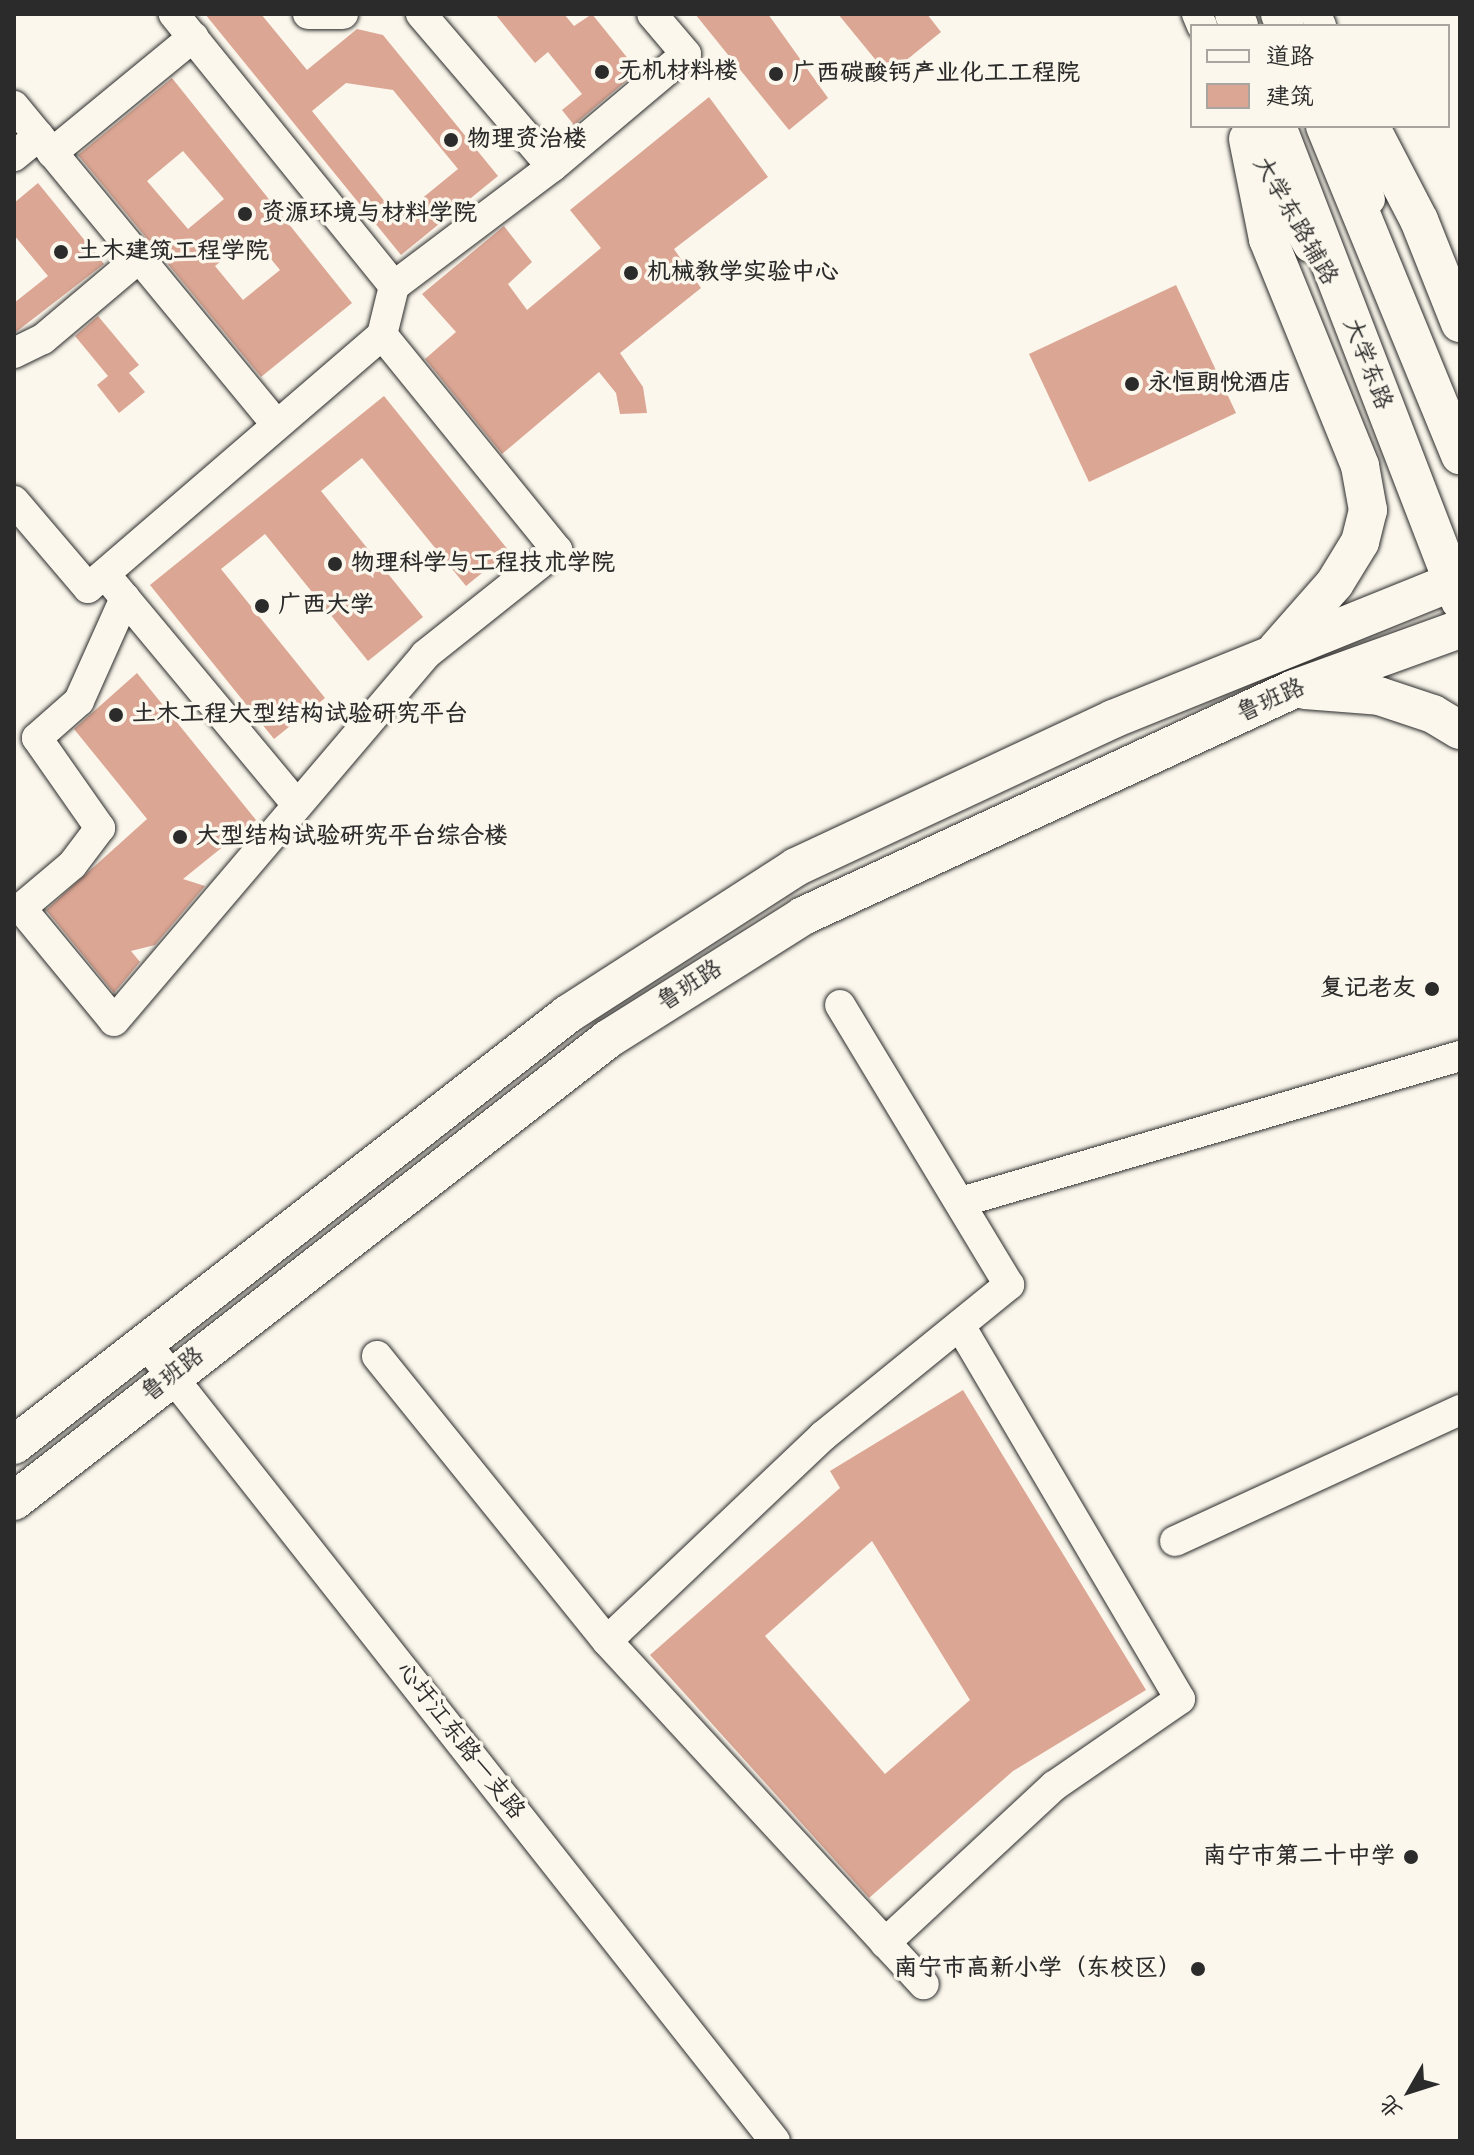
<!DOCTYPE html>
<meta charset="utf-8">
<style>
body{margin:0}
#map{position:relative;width:1474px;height:2155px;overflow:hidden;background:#fbf7ec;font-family:Mynerve,"LXGW WenKai TC",sans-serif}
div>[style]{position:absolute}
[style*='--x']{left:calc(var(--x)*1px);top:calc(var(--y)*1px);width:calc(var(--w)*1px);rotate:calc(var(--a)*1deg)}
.building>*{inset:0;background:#dca694}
.roads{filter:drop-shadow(0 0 2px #2b2b2b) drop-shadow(0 0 2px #2b2b2b)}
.minor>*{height:30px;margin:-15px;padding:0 15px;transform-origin:15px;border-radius:15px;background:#fbf7ec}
.major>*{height:38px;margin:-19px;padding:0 19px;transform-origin:19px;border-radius:19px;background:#fbf7ec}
.dots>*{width:22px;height:22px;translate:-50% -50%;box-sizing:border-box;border:4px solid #fbf7ec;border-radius:50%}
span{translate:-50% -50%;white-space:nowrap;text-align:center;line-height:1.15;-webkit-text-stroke:7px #fbf7ec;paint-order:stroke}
.poi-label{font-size:24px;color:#2b2b2b;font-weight:700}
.left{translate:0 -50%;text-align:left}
.right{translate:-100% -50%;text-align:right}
.street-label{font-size:24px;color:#2b2b2b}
.frame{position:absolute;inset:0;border:16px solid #2b2b2b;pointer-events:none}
.legend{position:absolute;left:1190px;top:24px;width:260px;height:104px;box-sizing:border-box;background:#fbf7ec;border:2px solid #a8a59f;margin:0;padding:10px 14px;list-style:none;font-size:24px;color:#2b2b2b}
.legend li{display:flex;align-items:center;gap:16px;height:40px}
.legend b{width:40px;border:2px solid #a8a59f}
.north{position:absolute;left:1370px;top:2051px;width:80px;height:80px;-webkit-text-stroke:6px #fbf7ec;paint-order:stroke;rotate:231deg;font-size:22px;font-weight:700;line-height:32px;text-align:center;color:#2b2b2b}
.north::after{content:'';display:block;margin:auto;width:28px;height:36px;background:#2b2b2b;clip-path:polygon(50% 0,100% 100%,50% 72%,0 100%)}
</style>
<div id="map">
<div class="building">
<i style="clip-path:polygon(evenodd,205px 14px,261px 14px,307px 70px,357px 29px,383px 35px,498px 176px,401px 255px,205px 14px,346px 83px,393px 90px,458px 169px,398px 218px,312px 111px,346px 83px)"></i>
<i style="clip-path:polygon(495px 14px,564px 14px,574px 26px,592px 14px,638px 71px,574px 125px,562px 110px,582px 94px,548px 52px,535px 63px)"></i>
<i style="clip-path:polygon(695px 14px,768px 14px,828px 98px,789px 130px)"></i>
<i style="clip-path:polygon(838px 14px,927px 14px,941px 32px,888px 75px)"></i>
<i style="clip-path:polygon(evenodd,172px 78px,352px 303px,261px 377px,78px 155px,172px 78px,183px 151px,224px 199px,188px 229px,147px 181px,183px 151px,172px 78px,252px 236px,280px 270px,243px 300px,215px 266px,252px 236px)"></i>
<i style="clip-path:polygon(709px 97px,768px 177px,674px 249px,701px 288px,620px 353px,643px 387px,647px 413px,620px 414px,616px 393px,599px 372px,502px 454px,425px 359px,456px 332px,422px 294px,504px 226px,532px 262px,508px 284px,527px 310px,601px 248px,570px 210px)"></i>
<i style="clip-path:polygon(38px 183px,104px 264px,16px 332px,14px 303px,48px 276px,14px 235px,14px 203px)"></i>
<i style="clip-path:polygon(1176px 285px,1236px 413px,1089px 482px,1029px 354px)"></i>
<i style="clip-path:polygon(98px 316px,139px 365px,129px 373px,145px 392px,119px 413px,97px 385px,108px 376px,75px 336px)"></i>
<i style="clip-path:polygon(384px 396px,509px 551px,466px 586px,362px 458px,321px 491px,423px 617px,368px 661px,265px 534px,221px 569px,325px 698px,274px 739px,150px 585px)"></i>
<i style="clip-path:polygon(137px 673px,256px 820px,183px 879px,205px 886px,155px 945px,131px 951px,140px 962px,114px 993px,46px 910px,147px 819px,74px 729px)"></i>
<i style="clip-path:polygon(evenodd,963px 1390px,1146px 1690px,1013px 1771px,869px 1898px,650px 1655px,840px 1488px,830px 1471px,963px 1390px,872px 1541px,970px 1700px,885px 1774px,765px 1636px,872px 1541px)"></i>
</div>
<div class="roads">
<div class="minor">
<i style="--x:308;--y:14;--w:35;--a:0"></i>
<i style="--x:421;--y:14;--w:201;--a:49.4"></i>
<i style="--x:1197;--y:14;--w:13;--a:67"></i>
<i style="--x:1316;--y:14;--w:13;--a:67"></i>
<i style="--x:14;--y:106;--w:413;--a:50.5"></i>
<i style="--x:1351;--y:126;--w:76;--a:75.6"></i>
<i style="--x:52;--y:153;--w:183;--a:-39.4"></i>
<i style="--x:14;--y:156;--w:32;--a:-39"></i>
<i style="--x:1258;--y:156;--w:104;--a:60.7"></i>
<i style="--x:394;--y:286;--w:198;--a:-37"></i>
<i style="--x:552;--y:167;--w:175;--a:-40.1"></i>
<i style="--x:686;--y:54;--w:52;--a:-130.4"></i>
<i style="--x:14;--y:353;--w:32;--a:-26"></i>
<i style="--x:43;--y:339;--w:126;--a:-40.2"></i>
<i style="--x:14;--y:501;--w:114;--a:49.6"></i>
<i style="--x:88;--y:588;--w:388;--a:-40.7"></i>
<i style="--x:382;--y:335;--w:50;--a:-76.2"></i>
<i style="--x:394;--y:286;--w:350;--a:-129"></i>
<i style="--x:114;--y:585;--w:286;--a:50.2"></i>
<i style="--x:125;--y:598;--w:113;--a:114.1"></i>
<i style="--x:79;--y:701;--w:56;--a:138.6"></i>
<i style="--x:37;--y:738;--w:110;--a:55"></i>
<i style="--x:100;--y:828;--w:46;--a:127.1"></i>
<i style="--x:72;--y:865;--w:67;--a:139.9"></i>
<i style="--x:21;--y:908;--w:146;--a:50.5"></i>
<i style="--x:114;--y:1021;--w:480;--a:-49.6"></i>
<i style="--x:425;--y:655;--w:169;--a:-38.5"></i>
<i style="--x:557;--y:550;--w:277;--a:-129.1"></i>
<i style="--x:961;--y:1202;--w:520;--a:-16.31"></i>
<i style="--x:144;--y:1341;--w:1019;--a:51.74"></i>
<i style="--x:377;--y:1356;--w:366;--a:51.1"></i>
<i style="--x:607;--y:1641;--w:467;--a:47.3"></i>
<i style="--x:1175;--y:1541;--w:314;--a:-24.7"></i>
<i style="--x:607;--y:1641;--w:298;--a:-43.5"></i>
<i style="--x:823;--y:1436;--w:240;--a:-39.1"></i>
<i style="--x:1009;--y:1285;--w:327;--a:-121.1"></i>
<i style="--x:885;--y:1943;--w:231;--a:-42.9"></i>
<i style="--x:1054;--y:1786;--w:153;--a:-34.6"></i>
<i style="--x:1180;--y:1699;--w:434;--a:-120.5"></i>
</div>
<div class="major">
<i style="--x:1234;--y:14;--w:13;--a:67"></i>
<i style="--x:1280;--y:14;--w:13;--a:67"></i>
<i style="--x:1277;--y:126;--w:509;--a:68.93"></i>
<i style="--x:1325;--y:126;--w:356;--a:67.7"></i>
<i style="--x:1370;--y:126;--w:106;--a:62.5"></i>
<i style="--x:1419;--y:220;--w:111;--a:68.3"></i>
<i style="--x:1248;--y:139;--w:102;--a:78.7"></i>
<i style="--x:1268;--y:239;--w:245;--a:67.9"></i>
<i style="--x:1360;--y:466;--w:45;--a:79.7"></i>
<i style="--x:1368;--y:510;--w:33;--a:104"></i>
<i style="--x:1360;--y:542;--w:48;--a:121.4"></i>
<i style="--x:1335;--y:583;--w:88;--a:131.3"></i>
<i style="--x:1305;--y:690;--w:74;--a:4.6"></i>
<i style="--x:1379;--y:696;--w:57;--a:18.4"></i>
<i style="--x:1433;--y:714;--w:31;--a:31"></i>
<i style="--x:14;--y:1445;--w:702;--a:-37.88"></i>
<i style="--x:568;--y:1014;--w:271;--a:-32.8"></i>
<i style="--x:796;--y:867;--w:350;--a:-25"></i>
<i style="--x:1113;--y:719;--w:374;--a:-22"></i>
<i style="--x:14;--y:1501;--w:753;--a:-37.87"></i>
<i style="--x:608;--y:1039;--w:231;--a:-32.2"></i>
<i style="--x:803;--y:916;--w:541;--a:-24.81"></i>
<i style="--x:1294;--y:689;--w:177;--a:-19.9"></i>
</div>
</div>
<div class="dots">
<i style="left:602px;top:72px;background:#2b2b2b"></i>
<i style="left:776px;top:74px;background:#2b2b2b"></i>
<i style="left:451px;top:140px;background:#2b2b2b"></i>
<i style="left:245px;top:214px;background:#2b2b2b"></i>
<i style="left:61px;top:252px;background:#2b2b2b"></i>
<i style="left:631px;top:273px;background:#2b2b2b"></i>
<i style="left:1132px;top:384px;background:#2b2b2b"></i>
<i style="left:335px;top:564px;background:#2b2b2b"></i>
<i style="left:262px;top:606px;background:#2b2b2b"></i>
<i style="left:116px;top:715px;background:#2b2b2b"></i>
<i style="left:180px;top:837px;background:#2b2b2b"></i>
<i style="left:1432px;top:989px;background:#2b2b2b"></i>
<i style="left:1411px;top:1857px;background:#2b2b2b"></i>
<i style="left:1198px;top:1969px;background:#2b2b2b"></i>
</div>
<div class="poi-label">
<span class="left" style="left:618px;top:72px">无机材料楼</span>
<span class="left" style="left:792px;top:74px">广西碳酸钙产业化工工程院</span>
<span class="left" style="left:467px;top:140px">物理资治楼</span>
<span class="left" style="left:261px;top:214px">资源环境与材料学院</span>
<span class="left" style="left:77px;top:252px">土木建筑工程学院</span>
<span class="left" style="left:647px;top:273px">机械教学实验中心</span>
<span class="left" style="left:1148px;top:384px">永恒朗悦酒店</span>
<span class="left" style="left:351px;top:564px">物理科学与工程技术学院</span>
<span class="left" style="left:278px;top:606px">广西大学</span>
<span class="left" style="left:132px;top:715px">土木工程大型结构试验研究平台</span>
<span class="left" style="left:196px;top:837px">大型结构试验研究平台综合楼</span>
<span class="right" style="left:1416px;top:989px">复记老友</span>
<span class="right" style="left:1395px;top:1857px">南宁市第二十中学</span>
<span class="right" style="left:1182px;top:1969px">南宁市高新小学（东校区）</span>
</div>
<div class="street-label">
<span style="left:1295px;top:221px;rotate:60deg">大学东路辅路</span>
<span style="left:1367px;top:364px;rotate:69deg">大学东路</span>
<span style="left:1271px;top:701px;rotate:-24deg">鲁班路</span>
<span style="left:690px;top:986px;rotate:-33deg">鲁班路</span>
<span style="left:173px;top:1375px;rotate:-38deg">鲁班路</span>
<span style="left:460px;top:1741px;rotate:52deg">心圩江东路一支路</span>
</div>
<div class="frame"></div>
<ul class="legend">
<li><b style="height:10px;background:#fbf7ec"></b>道路</li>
<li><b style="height:22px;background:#dca694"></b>建筑</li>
</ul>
<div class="north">北</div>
</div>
